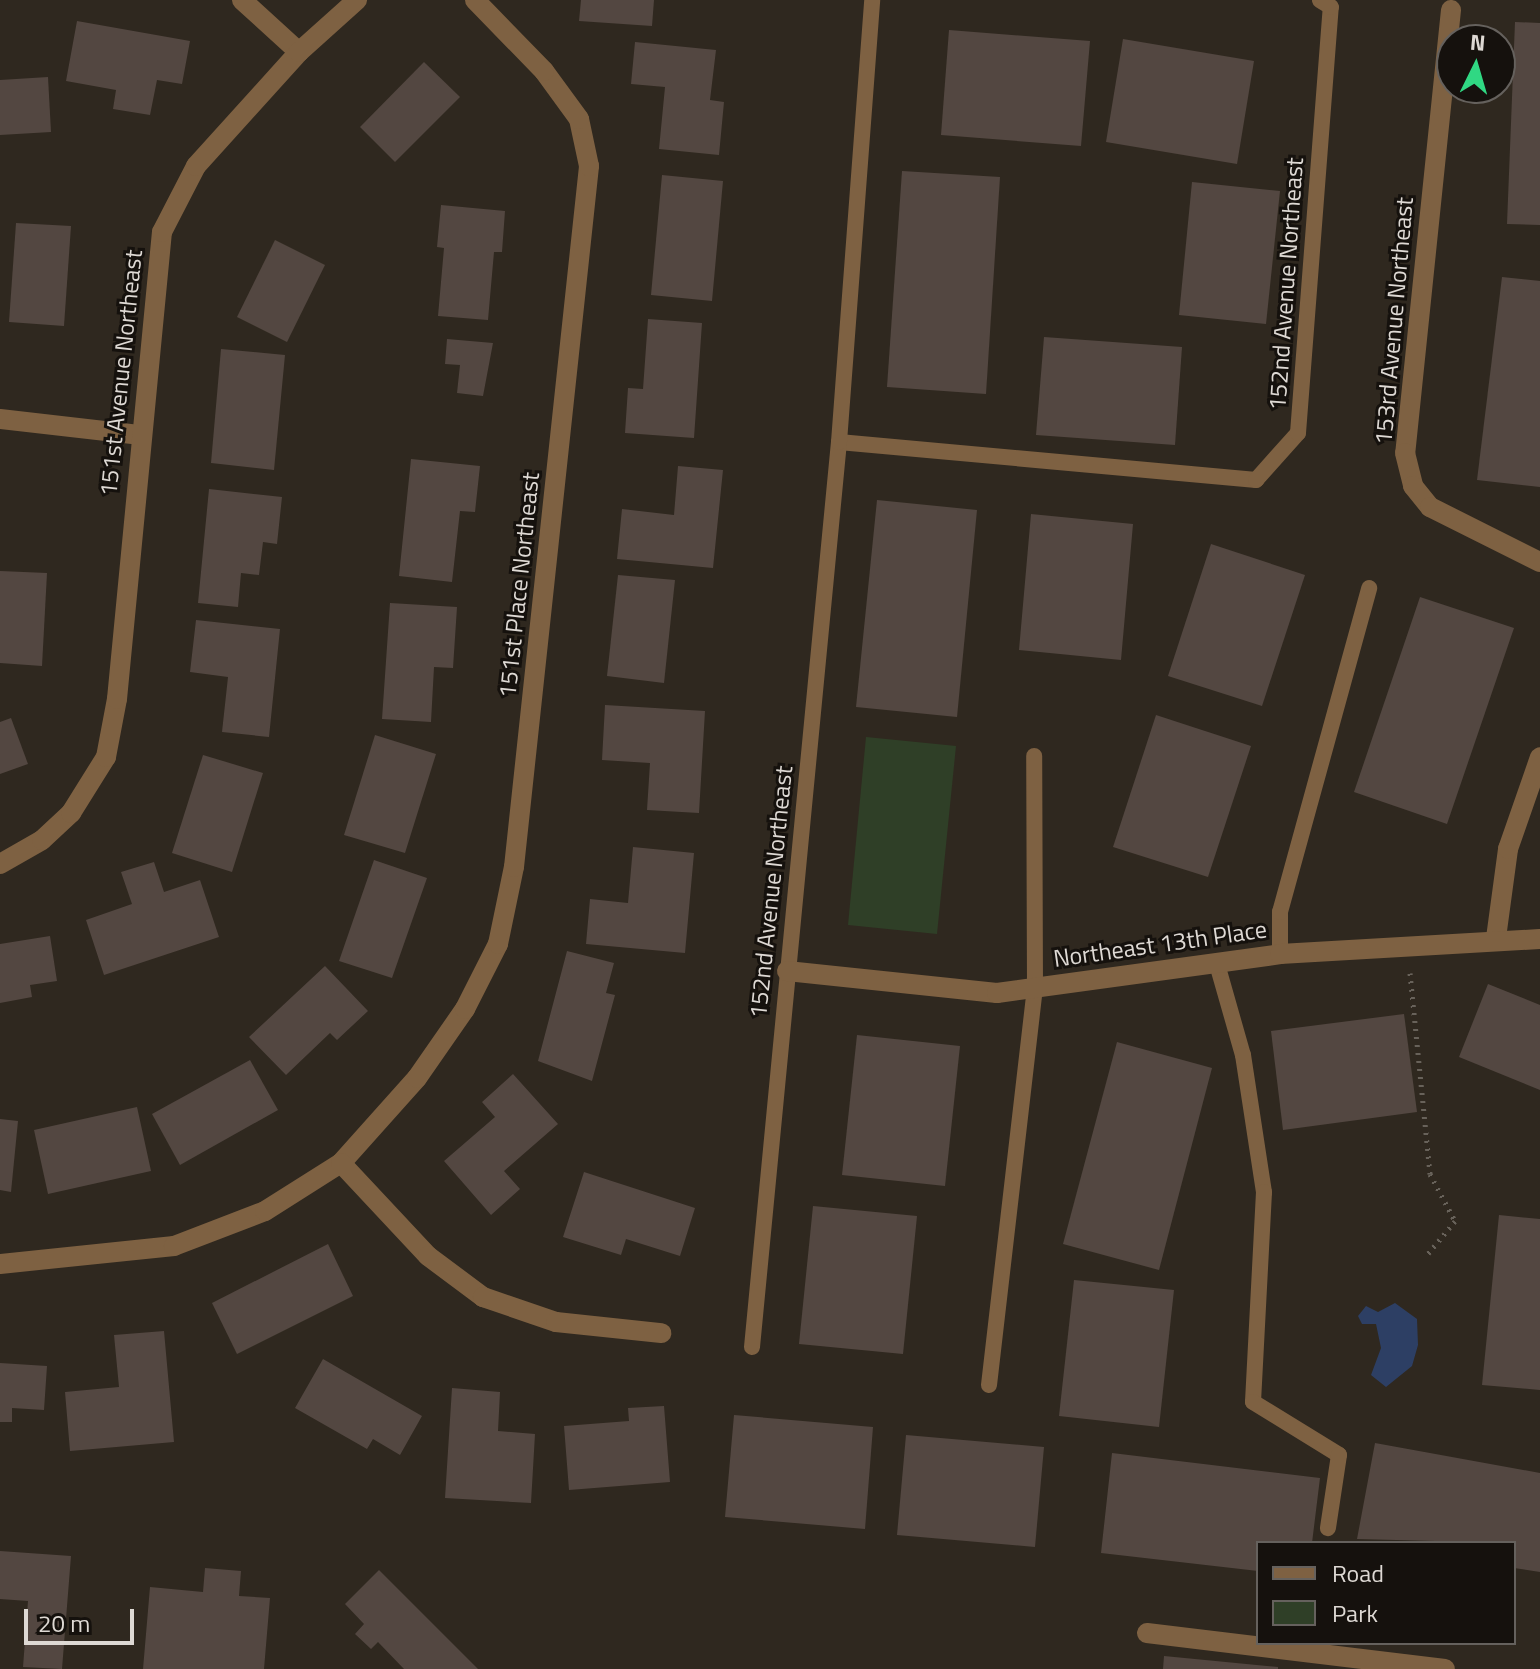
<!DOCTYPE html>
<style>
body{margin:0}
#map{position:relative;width:1540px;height:1669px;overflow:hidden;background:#2f281f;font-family:"Titillium Web",sans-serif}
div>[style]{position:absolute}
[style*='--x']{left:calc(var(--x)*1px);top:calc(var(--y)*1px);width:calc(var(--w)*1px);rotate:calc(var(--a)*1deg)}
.green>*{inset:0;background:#2f3f27}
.water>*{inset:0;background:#2d3f64}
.building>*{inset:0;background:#534741}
.path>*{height:5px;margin-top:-2.5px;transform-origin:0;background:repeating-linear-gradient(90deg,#68625a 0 2px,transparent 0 8px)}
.service>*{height:16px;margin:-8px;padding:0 8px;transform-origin:8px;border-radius:8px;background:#7e6142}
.minor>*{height:20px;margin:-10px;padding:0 10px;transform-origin:10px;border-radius:10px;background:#7e6142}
span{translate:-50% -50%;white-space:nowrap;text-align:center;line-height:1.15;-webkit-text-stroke:6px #15110d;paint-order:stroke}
.street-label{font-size:24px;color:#ded9d4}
.legend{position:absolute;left:1256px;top:1541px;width:260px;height:104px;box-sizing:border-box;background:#15110d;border:2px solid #65615d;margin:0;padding:10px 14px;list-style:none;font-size:24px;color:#ded9d4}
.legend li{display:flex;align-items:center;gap:16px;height:40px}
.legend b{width:40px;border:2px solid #65615d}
.north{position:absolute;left:1436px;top:24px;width:80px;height:80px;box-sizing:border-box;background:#15110d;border:2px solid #65615d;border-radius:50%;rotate:5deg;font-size:22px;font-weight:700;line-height:32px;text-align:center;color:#ded9d4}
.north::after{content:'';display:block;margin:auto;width:28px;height:36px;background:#30d883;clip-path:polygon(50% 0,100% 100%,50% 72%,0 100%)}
.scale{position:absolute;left:24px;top:1609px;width:110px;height:36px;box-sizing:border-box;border:4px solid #ded9d4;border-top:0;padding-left:10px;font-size:24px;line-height:28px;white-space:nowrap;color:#ded9d4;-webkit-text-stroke:6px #15110d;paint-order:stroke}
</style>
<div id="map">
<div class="green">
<i style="clip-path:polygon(866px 737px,956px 746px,937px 934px,848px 925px)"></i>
</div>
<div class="water">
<i style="clip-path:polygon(1395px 1303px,1417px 1319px,1418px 1345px,1412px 1366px,1386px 1387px,1371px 1375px,1381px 1348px,1376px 1324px,1362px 1324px,1358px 1316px,1366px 1306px,1378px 1312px)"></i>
</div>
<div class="building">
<i style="clip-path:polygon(581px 0,654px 0,652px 26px,579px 21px)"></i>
<i style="clip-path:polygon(77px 21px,190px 41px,182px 84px,157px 80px,150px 115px,113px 109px,116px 90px,66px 81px)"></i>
<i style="clip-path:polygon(1515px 22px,1540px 23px,1540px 225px,1507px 224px)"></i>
<i style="clip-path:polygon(949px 30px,1090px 41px,1081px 146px,941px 135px)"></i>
<i style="clip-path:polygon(1123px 39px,1254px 61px,1237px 164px,1106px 142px)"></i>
<i style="clip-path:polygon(635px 42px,716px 50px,710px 100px,724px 102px,719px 155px,659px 149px,665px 87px,631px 84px)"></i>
<i style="clip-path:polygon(424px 62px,460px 97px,395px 162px,360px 127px)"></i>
<i style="clip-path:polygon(48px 77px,51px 132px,0 135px,0 80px)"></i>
<i style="clip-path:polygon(902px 171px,1000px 177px,986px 394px,887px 387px)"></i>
<i style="clip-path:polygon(662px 175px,723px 181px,712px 301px,651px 295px)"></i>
<i style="clip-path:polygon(1192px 182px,1280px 191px,1266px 324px,1179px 315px)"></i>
<i style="clip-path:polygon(441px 205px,505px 211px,502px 252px,494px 252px,488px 320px,438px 316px,444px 248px,437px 247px)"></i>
<i style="clip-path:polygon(16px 223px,71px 226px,64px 326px,9px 322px)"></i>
<i style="clip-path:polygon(275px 240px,325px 265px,287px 342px,237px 317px)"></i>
<i style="clip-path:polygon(1502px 277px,1540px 281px,1540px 487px,1477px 480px)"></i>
<i style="clip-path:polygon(648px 319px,702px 323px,694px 438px,625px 433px,628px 388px,643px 389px)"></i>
<i style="clip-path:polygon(1044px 337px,1182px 347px,1175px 445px,1036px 435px)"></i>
<i style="clip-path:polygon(447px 339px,493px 343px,483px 396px,457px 393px,460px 365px,445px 364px)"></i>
<i style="clip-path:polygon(221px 349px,285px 355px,274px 470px,211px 463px)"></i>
<i style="clip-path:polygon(411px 459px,480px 466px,475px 512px,460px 511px,452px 582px,399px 576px)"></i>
<i style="clip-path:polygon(678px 466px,723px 470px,713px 568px,617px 559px,622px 509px,674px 515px)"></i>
<i style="clip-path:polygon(209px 489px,282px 497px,277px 544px,263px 542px,259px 575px,241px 573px,238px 607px,198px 603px)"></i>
<i style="clip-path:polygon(877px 500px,977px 510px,957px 717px,856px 707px)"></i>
<i style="clip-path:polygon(1031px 514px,1133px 524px,1121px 660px,1019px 650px)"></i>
<i style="clip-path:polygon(1211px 544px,1305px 575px,1262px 706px,1168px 676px)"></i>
<i style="clip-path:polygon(0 571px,47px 573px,42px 666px,0 663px)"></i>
<i style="clip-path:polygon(618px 575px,675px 580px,664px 683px,607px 676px)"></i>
<i style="clip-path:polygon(1420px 597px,1514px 628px,1447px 824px,1354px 792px)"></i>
<i style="clip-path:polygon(390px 603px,457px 607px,453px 668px,434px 667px,431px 722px,382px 719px)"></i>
<i style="clip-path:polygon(196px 620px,280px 629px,269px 737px,222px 732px,228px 677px,190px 672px)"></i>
<i style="clip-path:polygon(605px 705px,705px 711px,699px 813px,647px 810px,650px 763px,602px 760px)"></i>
<i style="clip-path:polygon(1156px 715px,1251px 746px,1208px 877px,1113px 847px)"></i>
<i style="clip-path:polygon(11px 718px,28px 764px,0 774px,0 722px)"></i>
<i style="clip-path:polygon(375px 735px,436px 754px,405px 853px,344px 835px)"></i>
<i style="clip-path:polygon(203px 755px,263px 773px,232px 872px,172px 853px)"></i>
<i style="clip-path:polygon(633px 847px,694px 853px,685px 953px,586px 944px,590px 899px,628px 903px)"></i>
<i style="clip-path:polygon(374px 860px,427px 878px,392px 978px,339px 961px)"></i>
<i style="clip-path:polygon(154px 862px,164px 892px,200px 880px,219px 937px,104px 975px,86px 920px,132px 904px,121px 872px)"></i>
<i style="clip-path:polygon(50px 936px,57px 981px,30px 985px,32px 997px,0 1003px,0 944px)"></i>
<i style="clip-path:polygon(567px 951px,614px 963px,606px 993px,615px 995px,592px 1081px,538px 1061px)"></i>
<i style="clip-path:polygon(325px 966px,368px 1011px,337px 1040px,330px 1033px,286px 1075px,249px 1037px)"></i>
<i style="clip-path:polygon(1488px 984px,1540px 1005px,1540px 1090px,1459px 1057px)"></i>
<i style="clip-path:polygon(1404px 1014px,1417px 1112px,1283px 1130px,1271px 1031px)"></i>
<i style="clip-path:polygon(857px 1035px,960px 1046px,945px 1186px,842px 1175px)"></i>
<i style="clip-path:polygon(1117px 1042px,1212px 1068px,1159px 1270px,1063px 1244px)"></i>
<i style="clip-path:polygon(250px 1060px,278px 1110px,180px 1165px,152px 1114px)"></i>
<i style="clip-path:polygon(513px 1074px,558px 1124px,504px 1171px,520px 1189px,491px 1215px,444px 1161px,495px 1117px,482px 1102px)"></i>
<i style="clip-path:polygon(137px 1107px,151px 1171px,48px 1194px,34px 1130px)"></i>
<i style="clip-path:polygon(0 1119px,18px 1121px,11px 1192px,0 1190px)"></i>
<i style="clip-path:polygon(584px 1172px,695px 1208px,680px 1256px,626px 1239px,621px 1255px,563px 1237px)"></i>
<i style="clip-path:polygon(813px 1206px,917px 1216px,903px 1354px,799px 1344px)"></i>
<i style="clip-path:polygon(1499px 1215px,1540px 1219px,1540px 1390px,1482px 1385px)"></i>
<i style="clip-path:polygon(328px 1244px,353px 1296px,237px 1354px,212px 1303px)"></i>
<i style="clip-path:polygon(1074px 1280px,1174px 1290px,1159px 1427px,1059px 1416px)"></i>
<i style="clip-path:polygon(164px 1331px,174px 1442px,70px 1451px,65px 1392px,119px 1387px,114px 1335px)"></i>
<i style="clip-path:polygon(323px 1359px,422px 1416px,400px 1455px,373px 1439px,367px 1449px,295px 1408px)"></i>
<i style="clip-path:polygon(0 1363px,47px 1366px,44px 1410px,12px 1408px,12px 1422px,0 1422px)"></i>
<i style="clip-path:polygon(452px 1388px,500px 1392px,498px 1431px,535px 1434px,531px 1503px,445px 1498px)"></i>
<i style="clip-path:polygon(664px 1406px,670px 1482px,569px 1490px,564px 1426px,629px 1421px,628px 1408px)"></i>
<i style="clip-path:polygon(734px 1415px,873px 1427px,865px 1529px,725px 1517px)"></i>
<i style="clip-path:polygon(906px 1435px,1044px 1447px,1035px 1547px,897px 1535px)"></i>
<i style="clip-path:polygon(1375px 1443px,1540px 1473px,1540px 1572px,1514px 1568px,1514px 1543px,1357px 1539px)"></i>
<i style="clip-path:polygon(1112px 1453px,1320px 1478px,1312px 1543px,1258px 1543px,1258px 1571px,1101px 1553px)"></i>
<i style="clip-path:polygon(0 1551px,71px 1556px,62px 1669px,23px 1667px,28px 1601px,0 1599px)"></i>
<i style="clip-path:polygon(205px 1568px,241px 1571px,239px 1596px,270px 1598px,264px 1669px,143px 1669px,150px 1587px,203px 1592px)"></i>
<i style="clip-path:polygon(379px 1570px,478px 1669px,404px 1669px,378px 1642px,371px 1649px,355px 1634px,364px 1624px,345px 1604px)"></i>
<i style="clip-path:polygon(1164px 1656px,1278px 1667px,1278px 1669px,1163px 1669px)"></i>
</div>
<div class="path">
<i style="--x:1410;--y:973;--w:202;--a:84.3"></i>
<i style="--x:1430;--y:1174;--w:53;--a:62"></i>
<i style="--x:1455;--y:1221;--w:44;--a:129.5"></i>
</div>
<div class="service">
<i style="--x:839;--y:442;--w:419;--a:5.2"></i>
<i style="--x:1256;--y:480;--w:63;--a:-48.2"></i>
<i style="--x:1298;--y:433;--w:427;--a:-85.6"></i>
<i style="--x:1331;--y:7;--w:13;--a:-148"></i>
<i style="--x:1280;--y:954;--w:42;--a:-90"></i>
<i style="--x:1280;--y:912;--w:336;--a:-74.6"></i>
<i style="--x:1217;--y:964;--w:95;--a:74.1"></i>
<i style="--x:1243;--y:1055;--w:139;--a:81.3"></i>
<i style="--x:1264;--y:1192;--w:210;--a:93"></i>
<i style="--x:1253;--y:1402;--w:101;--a:31.6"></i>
<i style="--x:1339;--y:1455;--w:74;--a:98.6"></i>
<i style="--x:752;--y:1347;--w:909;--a:-84.51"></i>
<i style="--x:839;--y:442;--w:443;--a:-85.7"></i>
<i style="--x:989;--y:1385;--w:401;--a:-83.4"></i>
<i style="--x:1035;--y:987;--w:231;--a:-90.2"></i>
</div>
<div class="minor">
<i style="--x:242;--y:0;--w:77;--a:42.4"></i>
<i style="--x:1451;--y:10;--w:445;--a:95.9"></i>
<i style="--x:1405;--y:453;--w:34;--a:76"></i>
<i style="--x:1413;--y:486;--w:27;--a:51"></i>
<i style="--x:1430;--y:507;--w:123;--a:26.6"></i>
<i style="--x:0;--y:419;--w:142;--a:6.5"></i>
<i style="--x:0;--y:864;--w:48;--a:-29.7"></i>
<i style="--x:42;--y:840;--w:40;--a:-43"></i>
<i style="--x:71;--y:813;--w:66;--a:-58"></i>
<i style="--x:106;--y:757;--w:59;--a:-79.3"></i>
<i style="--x:117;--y:699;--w:469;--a:-84.5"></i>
<i style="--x:162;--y:232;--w:74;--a:-62.7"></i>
<i style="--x:196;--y:166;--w:154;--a:-47.9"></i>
<i style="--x:299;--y:52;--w:78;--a:-41.9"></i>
<i style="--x:1496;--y:938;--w:90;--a:-82.3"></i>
<i style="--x:1508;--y:849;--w:97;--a:-70.8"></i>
<i style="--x:787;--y:971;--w:211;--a:6"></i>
<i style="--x:997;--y:993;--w:286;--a:-7.8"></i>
<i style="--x:1280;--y:954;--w:260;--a:-3.3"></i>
<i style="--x:341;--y:1163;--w:114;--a:-48.2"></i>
<i style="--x:417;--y:1078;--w:84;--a:-55.2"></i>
<i style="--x:465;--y:1009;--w:73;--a:-63.1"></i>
<i style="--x:498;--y:944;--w:79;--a:-78.3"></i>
<i style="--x:514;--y:867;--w:705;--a:-83.89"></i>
<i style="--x:589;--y:166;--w:48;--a:-102"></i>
<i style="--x:579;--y:119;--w:59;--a:-126.1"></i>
<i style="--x:544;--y:71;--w:99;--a:-134.2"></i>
<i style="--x:0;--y:1264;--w:175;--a:-5.9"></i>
<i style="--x:174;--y:1246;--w:97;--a:-21"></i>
<i style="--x:265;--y:1211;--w:90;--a:-32.3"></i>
<i style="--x:341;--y:1163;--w:127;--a:46.9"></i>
<i style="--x:428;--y:1256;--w:69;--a:36.7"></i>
<i style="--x:483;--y:1297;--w:77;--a:18.9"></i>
<i style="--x:556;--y:1322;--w:106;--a:6"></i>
<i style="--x:1147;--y:1633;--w:300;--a:6.9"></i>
</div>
<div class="street-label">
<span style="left:1286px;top:284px;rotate:-86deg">152nd Avenue Northeast</span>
<span style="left:1394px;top:321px;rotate:-85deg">153rd Avenue Northeast</span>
<span style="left:121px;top:373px;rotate:-84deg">151st Avenue Northeast</span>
<span style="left:519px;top:585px;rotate:-84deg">151st Place Northeast</span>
<span style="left:771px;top:892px;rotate:-84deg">152nd Avenue Northeast</span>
<span style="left:1160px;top:944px;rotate:-8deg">Northeast 13th Place</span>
</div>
<ul class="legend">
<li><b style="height:10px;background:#7e6142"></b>Road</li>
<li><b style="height:22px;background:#2f3f27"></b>Park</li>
</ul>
<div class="north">N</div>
<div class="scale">20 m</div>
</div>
